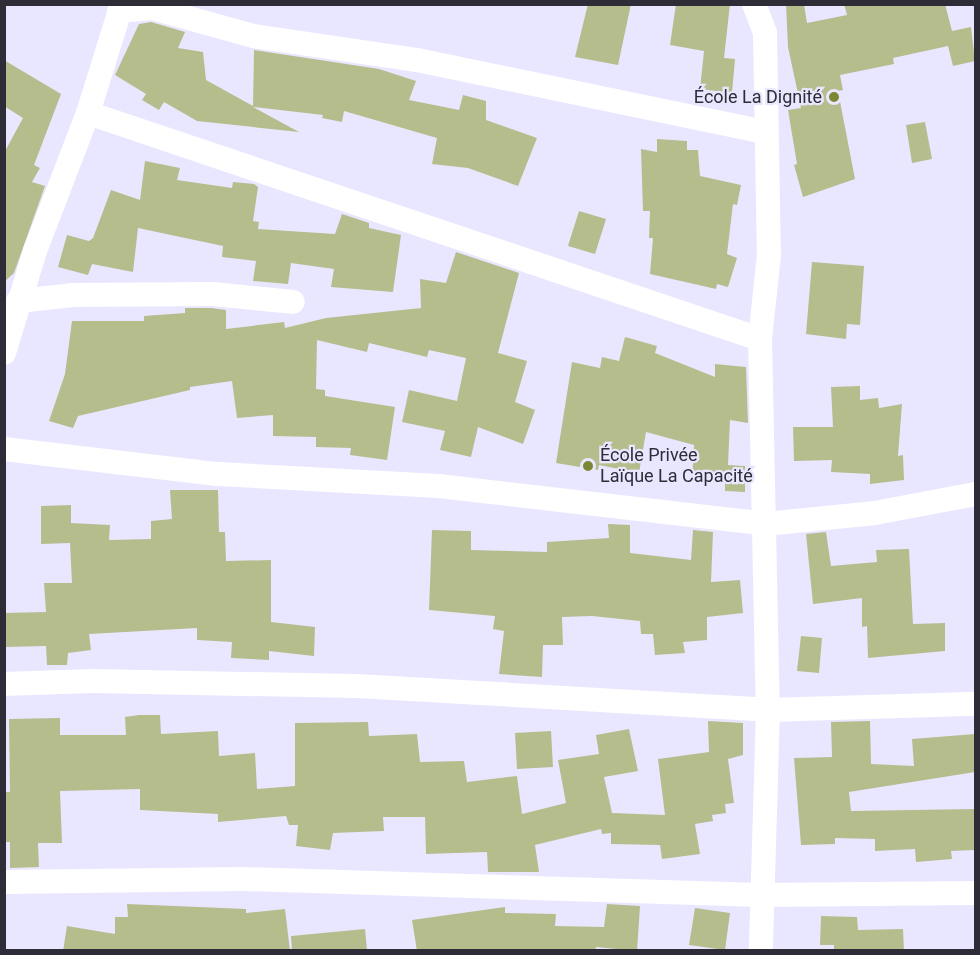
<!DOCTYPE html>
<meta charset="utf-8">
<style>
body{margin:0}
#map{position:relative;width:980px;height:955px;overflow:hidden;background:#e9e7ff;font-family:Roboto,sans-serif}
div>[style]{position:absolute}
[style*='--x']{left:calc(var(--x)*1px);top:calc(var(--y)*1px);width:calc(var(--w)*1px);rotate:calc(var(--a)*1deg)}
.building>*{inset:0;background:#b5bd8d}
.minor>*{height:24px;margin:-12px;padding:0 12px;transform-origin:12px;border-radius:12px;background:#fff}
.dots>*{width:16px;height:16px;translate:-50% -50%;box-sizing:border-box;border:3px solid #e9e7ff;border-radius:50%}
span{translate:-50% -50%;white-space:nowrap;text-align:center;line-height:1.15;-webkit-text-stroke:4.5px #e9e7ff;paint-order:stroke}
.poi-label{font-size:18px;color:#2d2c37}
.right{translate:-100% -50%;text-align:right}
.left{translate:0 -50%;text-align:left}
.frame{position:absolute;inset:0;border:6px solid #2d2c37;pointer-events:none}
</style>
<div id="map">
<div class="building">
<i style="clip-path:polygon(588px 4px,631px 4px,618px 65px,575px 57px)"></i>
<i style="clip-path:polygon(676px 4px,730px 4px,724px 58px,735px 59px,732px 93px,700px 89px,704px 51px,670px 45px)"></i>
<i style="clip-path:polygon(786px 4px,804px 4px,807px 23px,847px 15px,844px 4px,945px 4px,952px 31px,971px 27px,975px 61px,953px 66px,948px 46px,893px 58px,894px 64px,840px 75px,843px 90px,838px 91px,855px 179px,803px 197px,794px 165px,797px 164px,788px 110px,801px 108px,788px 47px)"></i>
<i style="clip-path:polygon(151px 22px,185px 32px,178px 48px,203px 52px,206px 80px,253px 106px,254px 50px,379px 69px,416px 81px,409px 100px,459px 110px,463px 95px,486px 101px,486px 120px,537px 138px,518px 186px,468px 168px,432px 164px,437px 138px,344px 111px,342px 122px,322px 118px,323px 115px,253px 107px,299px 132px,197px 121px,164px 102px,159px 110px,142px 100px,146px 94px,115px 75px,139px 24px)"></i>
<i style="clip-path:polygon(4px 60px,61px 94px,34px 165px,40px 168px,32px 182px,45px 186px,14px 273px,4px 282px,4px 153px,23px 118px,4px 106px)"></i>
<i style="clip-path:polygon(925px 122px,932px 159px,912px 163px,906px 125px)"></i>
<i style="clip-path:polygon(657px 139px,687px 141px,687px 150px,698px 150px,700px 176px,741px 185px,737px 205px,733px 204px,727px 254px,737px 258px,728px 287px,717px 284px,716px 289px,650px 274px,653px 238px,649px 238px,650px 211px,643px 211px,641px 149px,657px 152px)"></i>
<i style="clip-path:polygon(145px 161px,180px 168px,177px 180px,232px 188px,233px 182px,254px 184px,258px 187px,253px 221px,259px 222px,258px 229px,335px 234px,342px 214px,369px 223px,369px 228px,401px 235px,393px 292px,331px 287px,334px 269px,291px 263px,288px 284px,253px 281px,256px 261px,222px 257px,223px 246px,138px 228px,133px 272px,92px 264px,88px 275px,58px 267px,67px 235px,89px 241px,93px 238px,111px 190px,140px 200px)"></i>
<i style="clip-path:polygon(579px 211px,606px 219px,595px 254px,568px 246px)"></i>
<i style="clip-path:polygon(456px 252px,519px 273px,498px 353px,527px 361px,515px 402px,535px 410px,523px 444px,478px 427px,471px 457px,440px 450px,445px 431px,402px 422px,409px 390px,457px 401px,466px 358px,429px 350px,427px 357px,369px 343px,367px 352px,317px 340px,316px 389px,325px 390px,325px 396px,395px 407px,387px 460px,350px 455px,351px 448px,316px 447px,316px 437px,273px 436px,273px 415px,237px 418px,232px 381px,190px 387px,190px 390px,78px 416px,73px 428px,49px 421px,65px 374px,72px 321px,144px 321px,144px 316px,185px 313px,185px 308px,211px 308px,226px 310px,226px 329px,284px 322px,285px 328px,326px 318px,421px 308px,420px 279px,446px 283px)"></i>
<i style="clip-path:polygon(812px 262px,864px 266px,860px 325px,847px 324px,846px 339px,806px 334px)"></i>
<i style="clip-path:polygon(625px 337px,657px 346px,655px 353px,715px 377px,715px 364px,746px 367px,748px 423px,730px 420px,728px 465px,745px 466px,745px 492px,725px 491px,725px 483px,692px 481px,694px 445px,646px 432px,639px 473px,599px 465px,598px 470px,556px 463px,572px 362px,600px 368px,602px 357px,619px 361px)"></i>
<i style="clip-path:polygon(860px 386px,860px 400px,878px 398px,879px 408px,902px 404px,898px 456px,903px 455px,904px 480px,870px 484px,870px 474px,831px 472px,832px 460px,794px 461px,793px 427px,833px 427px,831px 387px)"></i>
<i style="clip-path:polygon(170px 490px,218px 490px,219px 532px,225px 532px,226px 561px,271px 560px,271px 622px,315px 627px,314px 656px,269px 651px,269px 660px,231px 658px,232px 642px,197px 640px,197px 628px,89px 634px,91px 650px,68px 653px,67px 665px,47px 665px,46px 646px,5px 647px,4px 613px,46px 612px,44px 583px,72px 583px,70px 543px,41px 544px,41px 506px,71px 505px,71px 523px,110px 525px,109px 540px,151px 539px,151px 521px,172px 519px)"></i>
<i style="clip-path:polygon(608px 524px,630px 525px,630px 553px,691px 560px,693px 530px,713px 532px,711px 582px,740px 580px,743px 613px,707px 617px,707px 640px,683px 642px,685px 653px,655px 655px,653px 634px,641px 634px,640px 621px,592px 616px,562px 617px,563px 645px,543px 645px,542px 677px,499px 674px,504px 631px,493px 629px,495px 616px,429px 610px,432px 530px,471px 531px,471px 550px,547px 552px,547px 542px,609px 538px)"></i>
<i style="clip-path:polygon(826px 532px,831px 566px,877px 562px,876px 550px,909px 549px,913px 624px,945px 623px,945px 651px,868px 658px,867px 626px,862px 627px,862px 598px,813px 604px,806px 534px)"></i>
<i style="clip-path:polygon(801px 636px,822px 638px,819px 673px,797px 671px)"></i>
<i style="clip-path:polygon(139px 715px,160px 715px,161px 734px,218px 731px,219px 756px,255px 753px,257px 789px,295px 786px,295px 723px,368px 722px,369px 736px,417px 734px,420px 762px,464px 761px,467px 782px,517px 776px,522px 814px,566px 803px,558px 760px,599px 754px,596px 735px,629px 729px,638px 771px,604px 777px,612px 813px,665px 815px,658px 759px,709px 752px,708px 721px,743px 723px,743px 755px,728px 759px,734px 803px,725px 804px,726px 813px,712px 815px,713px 821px,695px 824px,700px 854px,662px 859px,660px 845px,611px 844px,611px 833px,602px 834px,601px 829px,535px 845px,539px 872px,488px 872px,487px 852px,426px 854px,425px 817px,383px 817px,384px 831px,333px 833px,330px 850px,296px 846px,298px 825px,289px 825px,286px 816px,218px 822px,218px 814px,140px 810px,140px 789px,60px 791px,62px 843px,38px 843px,39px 867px,10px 868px,10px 842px,4px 842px,4px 792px,10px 792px,9px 719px,60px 718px,60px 735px,126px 735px,125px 717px)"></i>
<i style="clip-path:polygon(870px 721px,871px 764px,914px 766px,912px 739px,975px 734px,975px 772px,849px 792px,851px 811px,975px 809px,975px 850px,951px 851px,952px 859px,916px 862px,915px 849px,875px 851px,875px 839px,835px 838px,835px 844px,801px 845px,794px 758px,832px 757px,831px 722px)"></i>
<i style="clip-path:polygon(551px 731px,553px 767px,517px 769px,515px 733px)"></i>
<i style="clip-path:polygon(127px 904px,246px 909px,246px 913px,285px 909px,290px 951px,63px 951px,67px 926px,115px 934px,115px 917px,128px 917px)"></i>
<i style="clip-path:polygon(607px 904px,640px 906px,637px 951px,596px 947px,595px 951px,417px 951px,412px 920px,505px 907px,505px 913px,556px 914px,555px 926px,604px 927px)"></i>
<i style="clip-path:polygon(695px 908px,730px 913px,725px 950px,689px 945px)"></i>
<i style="clip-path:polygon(821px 916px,857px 917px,858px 930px,903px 929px,904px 951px,834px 951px,834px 945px,820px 945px)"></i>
<i style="clip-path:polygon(365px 929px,367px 951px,292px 951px,291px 936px)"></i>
</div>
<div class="minor">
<i style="--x:754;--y:4;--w:31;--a:69"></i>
<i style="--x:765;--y:33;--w:222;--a:89"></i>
<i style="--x:769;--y:255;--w:84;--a:96.1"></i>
<i style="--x:760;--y:339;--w:371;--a:88.8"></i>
<i style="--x:768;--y:710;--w:240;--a:91.7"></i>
<i style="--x:119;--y:11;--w:33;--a:-5"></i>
<i style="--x:152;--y:8;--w:106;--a:15.4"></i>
<i style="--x:254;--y:36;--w:165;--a:8.4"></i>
<i style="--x:417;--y:60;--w:355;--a:11.7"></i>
<i style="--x:88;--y:113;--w:709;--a:18.59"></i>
<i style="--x:18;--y:301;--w:55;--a:-6.2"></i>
<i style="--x:73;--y:295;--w:139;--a:-0.4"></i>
<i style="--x:212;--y:294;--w:81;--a:5.6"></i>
<i style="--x:4;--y:353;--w:107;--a:-73.1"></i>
<i style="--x:35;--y:251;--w:148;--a:-69"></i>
<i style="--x:88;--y:113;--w:114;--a:-72.7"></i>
<i style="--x:4;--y:449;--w:215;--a:6.7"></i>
<i style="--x:218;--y:474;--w:221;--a:3.1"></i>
<i style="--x:439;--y:486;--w:328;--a:6.6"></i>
<i style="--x:765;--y:524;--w:111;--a:-5.7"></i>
<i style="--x:875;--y:513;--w:103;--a:-10.7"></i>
<i style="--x:4;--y:684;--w:89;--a:-1.9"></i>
<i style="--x:93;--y:681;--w:264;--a:1.1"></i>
<i style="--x:357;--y:686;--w:412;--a:3.3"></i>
<i style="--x:768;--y:710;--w:208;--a:-1.7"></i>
<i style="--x:4;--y:882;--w:239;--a:-0.7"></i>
<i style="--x:243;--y:879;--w:518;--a:1.77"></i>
<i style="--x:761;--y:895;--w:215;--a:-0.5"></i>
</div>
<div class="dots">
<i style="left:834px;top:97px;background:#7d8633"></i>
<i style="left:588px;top:466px;background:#7d8633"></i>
</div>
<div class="poi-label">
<span class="right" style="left:822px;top:97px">École La Dignité</span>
<span class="left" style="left:600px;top:466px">École Privée<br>Laïque La Capacité</span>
</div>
<div class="frame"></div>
</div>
